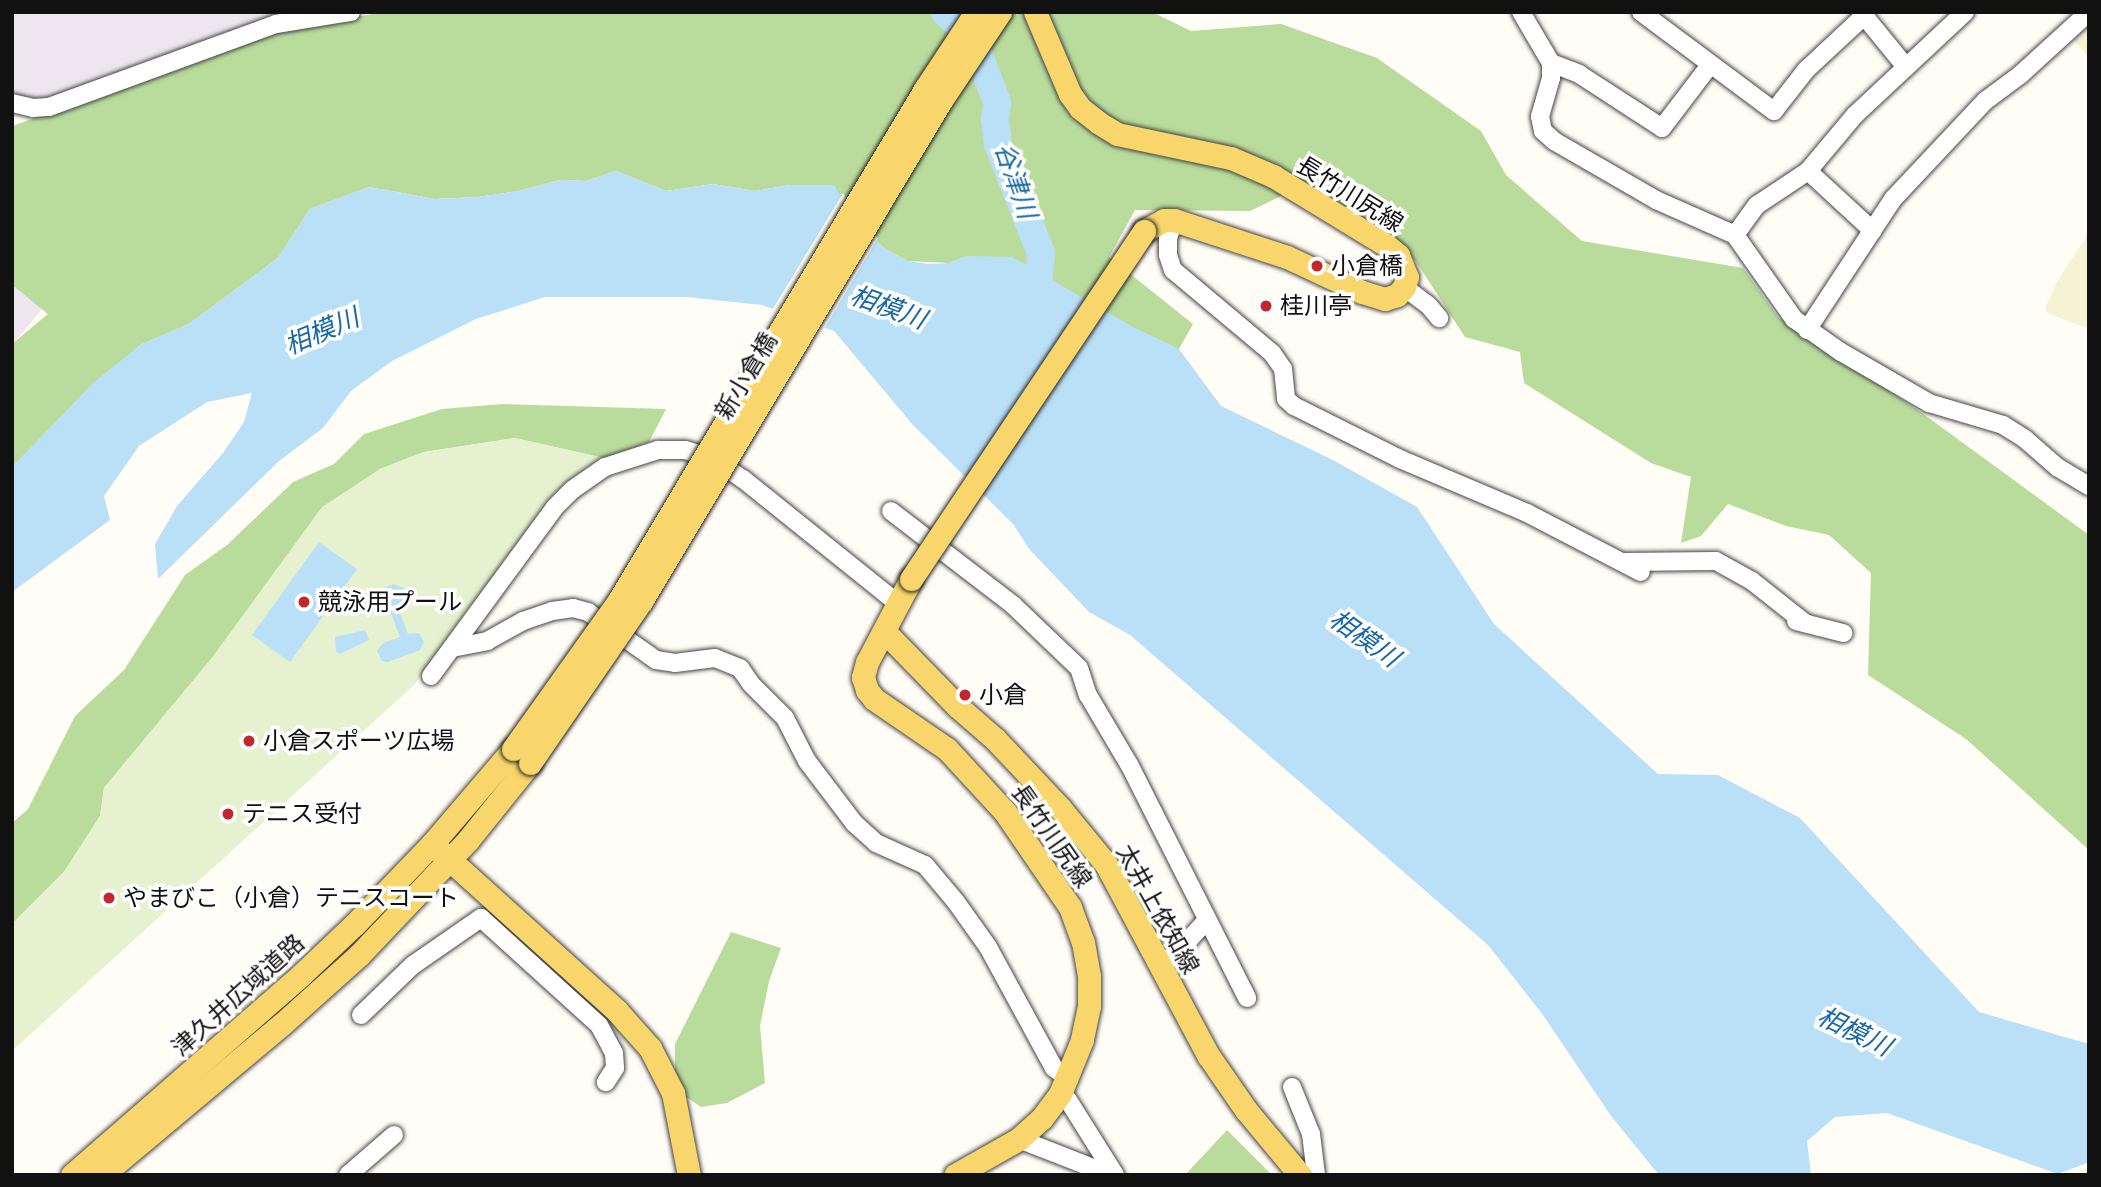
<!DOCTYPE html>
<meta charset="utf-8">
<style>
body{margin:0}
#map{position:relative;width:2101px;height:1187px;overflow:hidden;background:#fffdf5;font-family:"Crimson Pro","Noto Sans JP",serif}
div>[style]{position:absolute}
[style*='--x']{left:calc(var(--x)*1px);top:calc(var(--y)*1px);width:calc(var(--w)*1px);rotate:calc(var(--a)*1deg)}
.industrial>*{inset:0;background:#eee6ef}
.farmland>*{inset:0;background:#f6f3d4}
.forest>*{inset:0;background:#b9dc9c}
.pitch>*{inset:0;background:#e6f2cf}
.water>*{inset:0;background:#b9e0f7}
.pier>*{inset:0;background:#fffdf5}
.river>*{height:28px;margin:-14px;padding:0 14px;transform-origin:14px;border-radius:14px;background:#b9e0f7}
.roads{filter:drop-shadow(0 0 2px #444) drop-shadow(0 0 2px #444)}
.minor>*{height:18px;margin:-9px;padding:0 9px;transform-origin:9px;border-radius:9px;background:#fff}
.major>*{height:23px;margin:-11.5px;padding:0 11.5px;transform-origin:11.5px;border-radius:11.5px;background:#f9d66b}
.bridges{filter:drop-shadow(0 0 2px #222) drop-shadow(0 0 2px #222)}
.major-bridge>*{height:23px;margin:-11.5px;padding:0 11.5px;transform-origin:11.5px;border-radius:11.5px;background:#f9d66b}
.dots>*{width:19px;height:19px;translate:-50% -50%;box-sizing:border-box;border:4px solid #fff;border-radius:50%}
span{translate:-50% -50%;white-space:nowrap;text-align:center;line-height:1.15;-webkit-text-stroke:7px #fff;paint-order:stroke}
.street-label{font-size:24px;color:#111}
.poi-label{font-size:24px;color:#111}
.left{translate:0 -50%;text-align:left}
.water-label{font-size:26px;color:#1768a6;font-style:italic}
.frame{position:absolute;inset:0;border:14px solid #111;pointer-events:none}
</style>
<div id="map">
<div class="industrial">
<i style="clip-path:polygon(12px 12px,306px 12px,43px 102px,12px 96px)"></i>
<i style="clip-path:polygon(12px 279px,44px 307px,12px 345px)"></i>
</div>
<div class="farmland">
<i style="clip-path:polygon(2089px 19px,2089px 57px,2075px 42px,2075px 33px)"></i>
<i style="clip-path:polygon(2089px 232px,2089px 329px,2047px 313px,2045px 308px,2058px 280px)"></i>
</div>
<div class="forest">
<i style="clip-path:polygon(382px 12px,1152px 12px,1191px 31px,1281px 24px,1377px 58px,1481px 131px,1506px 175px,1582px 241px,1743px 268px,1778px 317px,1922px 413px,2089px 535px,2089px 850px,1966px 739px,1868px 675px,1871px 573px,1829px 535px,1786px 526px,1728px 504px,1701px 536px,1681px 543px,1691px 477px,1651px 463px,1524px 383px,1520px 352px,1465px 337px,1415px 260px,1304px 185px,1250px 211px,1135px 210px,1109px 257px,1193px 324px,1179px 349px,967px 256px,949px 263px,907px 261px,884px 248px,853px 218px,790px 185px,755px 191px,713px 184px,666px 191px,616px 171px,586px 181px,560px 180px,518px 191px,478px 197px,435px 199px,369px 187px,310px 209px,278px 258px,189px 324px,140px 345px,12px 467px,12px 344px,48px 314px,12px 285px,12px 126px,280px 32px)"></i>
<i style="clip-path:polygon(503px 404px,666px 409px,649px 442px,604px 458px,515px 438px,424px 452px,380px 469px,211px 659px,104px 788px,100px 816px,64px 872px,12px 924px,12px 823px,28px 809px,75px 716px,124px 670px,185px 575px,227px 545px,293px 482px,334px 464px,364px 434px,442px 409px)"></i>
<i style="clip-path:polygon(731px 932px,781px 948px,769px 981px,760px 1026px,765px 1083px,727px 1103px,701px 1107px,685px 1096px,675px 1078px,675px 1044px)"></i>
<i style="clip-path:polygon(1227px 1130px,1272px 1175px,1185px 1175px)"></i>
</div>
<div class="pitch">
<i style="clip-path:polygon(515px 438px,604px 458px,570px 481px,414px 685px,12px 1051px,12px 924px,64px 872px,100px 816px,104px 788px,211px 659px,322px 507px,380px 469px,424px 452px)"></i>
</div>
<div class="water">
<i style="clip-path:polygon(616px 171px,666px 191px,713px 184px,755px 191px,790px 185px,834px 185px,853px 218px,884px 248px,907px 261px,929px 264px,949px 263px,967px 256px,1012px 257px,1133px 327px,1179px 349px,1221px 406px,1333px 460px,1417px 507px,1494px 624px,1658px 774px,1718px 775px,1800px 818px,1979px 1012px,2089px 1044px,2089px 1162px,2058px 1174px,1887px 1113px,1835px 1117px,1807px 1141px,1811px 1175px,1659px 1175px,1611px 1116px,1543px 1015px,1488px 945px,1130px 635px,1089px 612px,1030px 550px,1013px 524px,913px 425px,834px 331px,762px 305px,686px 297px,545px 297px,476px 319px,392px 361px,351px 391px,323px 428px,279px 461px,158px 579px,155px 544px,177px 506px,223px 453px,244px 422px,252px 393px,207px 402px,139px 446px,104px 496px,110px 520px,12px 592px,12px 467px,92px 384px,140px 345px,189px 324px,278px 258px,310px 209px,369px 187px,435px 199px,478px 197px,518px 191px,560px 180px,586px 181px)"></i>
<i style="clip-path:polygon(319px 542px,357px 569px,290px 662px,252px 635px)"></i>
<i style="clip-path:polygon(394px 584px,403px 588px,406px 593px,406px 598px,397px 605px,408px 634px,419px 633px,424px 642px,420px 650px,388px 662px,382px 661px,377px 651px,383px 643px,400px 637px,389px 608px,370px 614px,364px 612px,360px 604px,364px 596px)"></i>
<i style="clip-path:polygon(365px 630px,369px 640px,340px 654px,336px 651px,335px 637px)"></i>
</div>
<div class="pier">
<i style="clip-path:polygon(843px 193px,856px 216px,878px 238px,823px 331px,771px 312px)"></i>
</div>
<div class="river">
<i style="--x:945;--y:12;--w:37;--a:43"></i>
<i style="--x:972;--y:37;--w:70;--a:69"></i>
<i style="--x:997;--y:102;--w:18;--a:96"></i>
<i style="--x:995;--y:120;--w:24;--a:83"></i>
<i style="--x:998;--y:144;--w:117;--a:68.5"></i>
<i style="--x:1041;--y:253;--w:56;--a:95.1"></i>
</div>
<div class="roads">
<div class="minor">
<i style="--x:1521;--y:12;--w:59;--a:59.5"></i>
<i style="--x:1551;--y:63;--w:15;--a:90"></i>
<i style="--x:1551;--y:78;--w:40;--a:106"></i>
<i style="--x:1540;--y:116;--w:15;--a:79"></i>
<i style="--x:1543;--y:131;--w:15;--a:42"></i>
<i style="--x:1554;--y:141;--w:118;--a:30"></i>
<i style="--x:1656;--y:200;--w:86;--a:23.9"></i>
<i style="--x:1735;--y:235;--w:103;--a:54.9"></i>
<i style="--x:1794;--y:319;--w:57;--a:35.1"></i>
<i style="--x:1841;--y:352;--w:102;--a:30.1"></i>
<i style="--x:1929;--y:403;--w:77;--a:16.6"></i>
<i style="--x:2003;--y:425;--w:26;--a:32"></i>
<i style="--x:2025;--y:439;--w:43;--a:41.2"></i>
<i style="--x:2057;--y:467;--w:37;--a:31"></i>
<i style="--x:1641;--y:12;--w:166;--a:36.7"></i>
<i style="--x:1774;--y:111;--w:52;--a:-52"></i>
<i style="--x:1806;--y:70;--w:79;--a:-43"></i>
<i style="--x:1861;--y:12;--w:71;--a:50.7"></i>
<i style="--x:1551;--y:63;--w:30;--a:21"></i>
<i style="--x:1579;--y:74;--w:99;--a:33"></i>
<i style="--x:1662;--y:128;--w:79;--a:-52.7"></i>
<i style="--x:12;--y:103;--w:22;--a:13"></i>
<i style="--x:33;--y:108;--w:16;--a:-4"></i>
<i style="--x:49;--y:107;--w:242;--a:-20.1"></i>
<i style="--x:276;--y:24;--w:76;--a:-9.1"></i>
<i style="--x:1808;--y:171;--w:88;--a:42.7"></i>
<i style="--x:1174;--y:220;--w:19;--a:108"></i>
<i style="--x:1168;--y:238;--w:17;--a:90"></i>
<i style="--x:1168;--y:255;--w:16;--a:72"></i>
<i style="--x:1173;--y:270;--w:129;--a:40"></i>
<i style="--x:1272;--y:353;--w:19;--a:55"></i>
<i style="--x:1283;--y:369;--w:30;--a:84"></i>
<i style="--x:1286;--y:399;--w:11;--a:41"></i>
<i style="--x:1294;--y:406;--w:119;--a:26.6"></i>
<i style="--x:1400;--y:459;--w:138;--a:23"></i>
<i style="--x:1527;--y:513;--w:128;--a:27.4"></i>
<i style="--x:1735;--y:235;--w:37;--a:-54"></i>
<i style="--x:1757;--y:205;--w:61;--a:-33.7"></i>
<i style="--x:1808;--y:171;--w:73;--a:-50"></i>
<i style="--x:1855;--y:115;--w:151;--a:-43.1"></i>
<i style="--x:1404;--y:287;--w:31;--a:37"></i>
<i style="--x:1429;--y:306;--w:16;--a:50"></i>
<i style="--x:1807;--y:330;--w:157;--a:-56.7"></i>
<i style="--x:1893;--y:199;--w:134;--a:-46.8"></i>
<i style="--x:1985;--y:101;--w:44;--a:-36.6"></i>
<i style="--x:2020;--y:75;--w:93;--a:-42.4"></i>
<i style="--x:891;--y:511;--w:154;--a:37.6"></i>
<i style="--x:1013;--y:605;--w:91;--a:43.7"></i>
<i style="--x:1079;--y:668;--w:28;--a:72"></i>
<i style="--x:1088;--y:695;--w:82;--a:59.4"></i>
<i style="--x:1130;--y:766;--w:260;--a:63.2"></i>
<i style="--x:1623;--y:562;--w:93;--a:-0.6"></i>
<i style="--x:1716;--y:561;--w:41;--a:29.1"></i>
<i style="--x:1752;--y:581;--w:68;--a:38.4"></i>
<i style="--x:1796;--y:621;--w:49;--a:14.3"></i>
<i style="--x:452;--y:648;--w:36;--a:-11"></i>
<i style="--x:487;--y:641;--w:41;--a:-29.1"></i>
<i style="--x:523;--y:621;--w:31;--a:-19"></i>
<i style="--x:552;--y:611;--w:21;--a:-8"></i>
<i style="--x:573;--y:608;--w:16;--a:15"></i>
<i style="--x:588;--y:612;--w:83;--a:35.2"></i>
<i style="--x:656;--y:660;--w:19;--a:9"></i>
<i style="--x:675;--y:663;--w:40;--a:-7.1"></i>
<i style="--x:715;--y:658;--w:27;--a:22"></i>
<i style="--x:740;--y:668;--w:19;--a:55"></i>
<i style="--x:751;--y:684;--w:48;--a:45"></i>
<i style="--x:785;--y:718;--w:48;--a:62.9"></i>
<i style="--x:807;--y:761;--w:78;--a:52.8"></i>
<i style="--x:854;--y:823;--w:30;--a:42"></i>
<i style="--x:876;--y:843;--w:54;--a:24.2"></i>
<i style="--x:925;--y:865;--w:48;--a:50"></i>
<i style="--x:956;--y:902;--w:55;--a:54.6"></i>
<i style="--x:988;--y:947;--w:138;--a:61.4"></i>
<i style="--x:1054;--y:1068;--w:19;--a:36"></i>
<i style="--x:431;--y:676;--w:210;--a:-53.7"></i>
<i style="--x:555;--y:507;--w:24;--a:-45"></i>
<i style="--x:572;--y:490;--w:40;--a:-34.9"></i>
<i style="--x:605;--y:467;--w:56;--a:-17.8"></i>
<i style="--x:658;--y:450;--w:27;--a:0"></i>
<i style="--x:685;--y:450;--w:26;--a:16"></i>
<i style="--x:710;--y:457;--w:40;--a:34"></i>
<i style="--x:743;--y:479;--w:198;--a:38.8"></i>
<i style="--x:1160;--y:963;--w:16;--a:-27"></i>
<i style="--x:1174;--y:956;--w:49;--a:-47.5"></i>
<i style="--x:361;--y:1015;--w:72;--a:-43.9"></i>
<i style="--x:413;--y:965;--w:83;--a:-34.7"></i>
<i style="--x:481;--y:918;--w:159;--a:42.2"></i>
<i style="--x:599;--y:1025;--w:32;--a:62"></i>
<i style="--x:614;--y:1053;--w:15;--a:86"></i>
<i style="--x:615;--y:1068;--w:17;--a:123"></i>
<i style="--x:1292;--y:1087;--w:51;--a:68"></i>
<i style="--x:1311;--y:1134;--w:41;--a:83"></i>
<i style="--x:1060;--y:1094;--w:10;--a:37"></i>
<i style="--x:1068;--y:1100;--w:89;--a:57.9"></i>
<i style="--x:1019;--y:1139;--w:99;--a:21.4"></i>
<i style="--x:348;--y:1175;--w:61;--a:-41"></i>
</div>
<div class="major">
<i style="--x:1035;--y:12;--w:89;--a:66.9"></i>
<i style="--x:1070;--y:94;--w:17;--a:54"></i>
<i style="--x:1080;--y:108;--w:24;--a:38"></i>
<i style="--x:1099;--y:123;--w:21;--a:31"></i>
<i style="--x:1117;--y:134;--w:116;--a:11.9"></i>
<i style="--x:1231;--y:158;--w:46;--a:23.2"></i>
<i style="--x:1273;--y:176;--w:132;--a:31.4"></i>
<i style="--x:1386;--y:245;--w:16;--a:40"></i>
<i style="--x:1398;--y:255;--w:24;--a:68"></i>
<i style="--x:1407;--y:277;--w:10;--a:107"></i>
<i style="--x:1404;--y:287;--w:11;--a:131"></i>
<i style="--x:1397;--y:295;--w:13;--a:162"></i>
<i style="--x:1385;--y:299;--w:24;--a:-163"></i>
<i style="--x:1362;--y:292;--w:83;--a:-155"></i>
<i style="--x:1287;--y:257;--w:119;--a:-161.9"></i>
<i style="--x:1174;--y:220;--w:10;--a:180"></i>
<i style="--x:1164;--y:220;--w:23;--a:151"></i>
<i style="--x:911;--y:579;--w:94;--a:117.9"></i>
<i style="--x:867;--y:662;--w:16;--a:105"></i>
<i style="--x:863;--y:677;--w:14;--a:73"></i>
<i style="--x:867;--y:690;--w:11;--a:52"></i>
<i style="--x:874;--y:699;--w:88;--a:34.4"></i>
<i style="--x:947;--y:749;--w:86;--a:47.4"></i>
<i style="--x:1005;--y:812;--w:115;--a:55.6"></i>
<i style="--x:1070;--y:907;--w:37;--a:70"></i>
<i style="--x:1083;--y:942;--w:35;--a:80"></i>
<i style="--x:1089;--y:976;--w:30;--a:90"></i>
<i style="--x:1089;--y:1006;--w:35;--a:102"></i>
<i style="--x:1082;--y:1040;--w:58;--a:112.2"></i>
<i style="--x:1060;--y:1094;--w:30;--a:127"></i>
<i style="--x:1042;--y:1118;--w:31;--a:138"></i>
<i style="--x:1019;--y:1139;--w:73;--a:150.6"></i>
<i style="--x:884;--y:631;--w:105;--a:45.8"></i>
<i style="--x:957;--y:706;--w:50;--a:41"></i>
<i style="--x:995;--y:739;--w:95;--a:46.7"></i>
<i style="--x:1060;--y:808;--w:72;--a:50.6"></i>
<i style="--x:1106;--y:864;--w:217;--a:61.9"></i>
<i style="--x:1208;--y:1055;--w:67;--a:55.4"></i>
<i style="--x:1246;--y:1110;--w:85;--a:50.3"></i>
<i style="--x:439;--y:850;--w:240;--a:42.1"></i>
<i style="--x:617;--y:1011;--w:50;--a:48.3"></i>
<i style="--x:650;--y:1048;--w:51;--a:62.9"></i>
<i style="--x:673;--y:1093;--w:84;--a:79"></i>
<i style="--x:72;--y:1175;--w:304;--a:-41.1"></i>
<i style="--x:301;--y:975;--w:74;--a:-43.4"></i>
<i style="--x:355;--y:924;--w:111;--a:-46.1"></i>
<i style="--x:432;--y:844;--w:125;--a:-49.5"></i>
<i style="--x:102;--y:1175;--w:234;--a:-40"></i>
<i style="--x:281;--y:1025;--w:105;--a:-41.9"></i>
<i style="--x:359;--y:955;--w:158;--a:-46.5"></i>
<i style="--x:468;--y:840;--w:99;--a:-51.2"></i>
</div>
</div>
<div class="bridges">
<div class="major-bridge">
<i style="--x:911;--y:579;--w:419;--a:-56.2"></i>
<i style="--x:513;--y:749;--w:181;--a:-54.5"></i>
<i style="--x:618;--y:602;--w:598;--a:-59.1"></i>
<i style="--x:925;--y:89;--w:92;--a:-56.5"></i>
<i style="--x:530;--y:763;--w:198;--a:-55.5"></i>
<i style="--x:642;--y:600;--w:580;--a:-59.1"></i>
<i style="--x:940;--y:102;--w:108;--a:-56.3"></i>
</div>
</div>
<div class="dots">
<i style="left:1317px;top:266px;background:#c4262e"></i>
<i style="left:1266px;top:306px;background:#c4262e"></i>
<i style="left:304px;top:602px;background:#c4262e"></i>
<i style="left:965px;top:695px;background:#c4262e"></i>
<i style="left:249px;top:741px;background:#c4262e"></i>
<i style="left:228px;top:814px;background:#c4262e"></i>
<i style="left:109px;top:898px;background:#c4262e"></i>
</div>
<div class="street-label">
<span style="left:1350px;top:194px;rotate:32deg">長竹川尻線</span>
<span style="left:746px;top:376px;rotate:-59deg">新小倉橋</span>
<span style="left:1052px;top:836px;rotate:55deg">長竹川尻線</span>
<span style="left:1158px;top:909px;rotate:61deg">太井上依知線</span>
<span style="left:238px;top:995px;rotate:-42deg">津久井広域道路</span>
</div>
<div class="poi-label">
<span class="left" style="left:1331px;top:266px">小倉橋</span>
<span class="left" style="left:1280px;top:306px">桂川亭</span>
<span class="left" style="left:318px;top:602px">競泳用プール</span>
<span class="left" style="left:979px;top:695px">小倉</span>
<span class="left" style="left:263px;top:741px">小倉スポーツ広場</span>
<span class="left" style="left:242px;top:814px">テニス受付</span>
<span class="left" style="left:123px;top:898px">やまびこ（小倉）テニスコート</span>
</div>
<div class="water-label">
<span style="left:1015px;top:181px;rotate:71deg">谷津川</span>
<span style="left:888px;top:308px;rotate:20deg">相模川</span>
<span style="left:322px;top:332px;rotate:-23deg">相模川</span>
<span style="left:1364px;top:639px;rotate:35deg">相模川</span>
<span style="left:1854px;top:1032px;rotate:26deg">相模川</span>
</div>
<div class="frame"></div>
</div>
